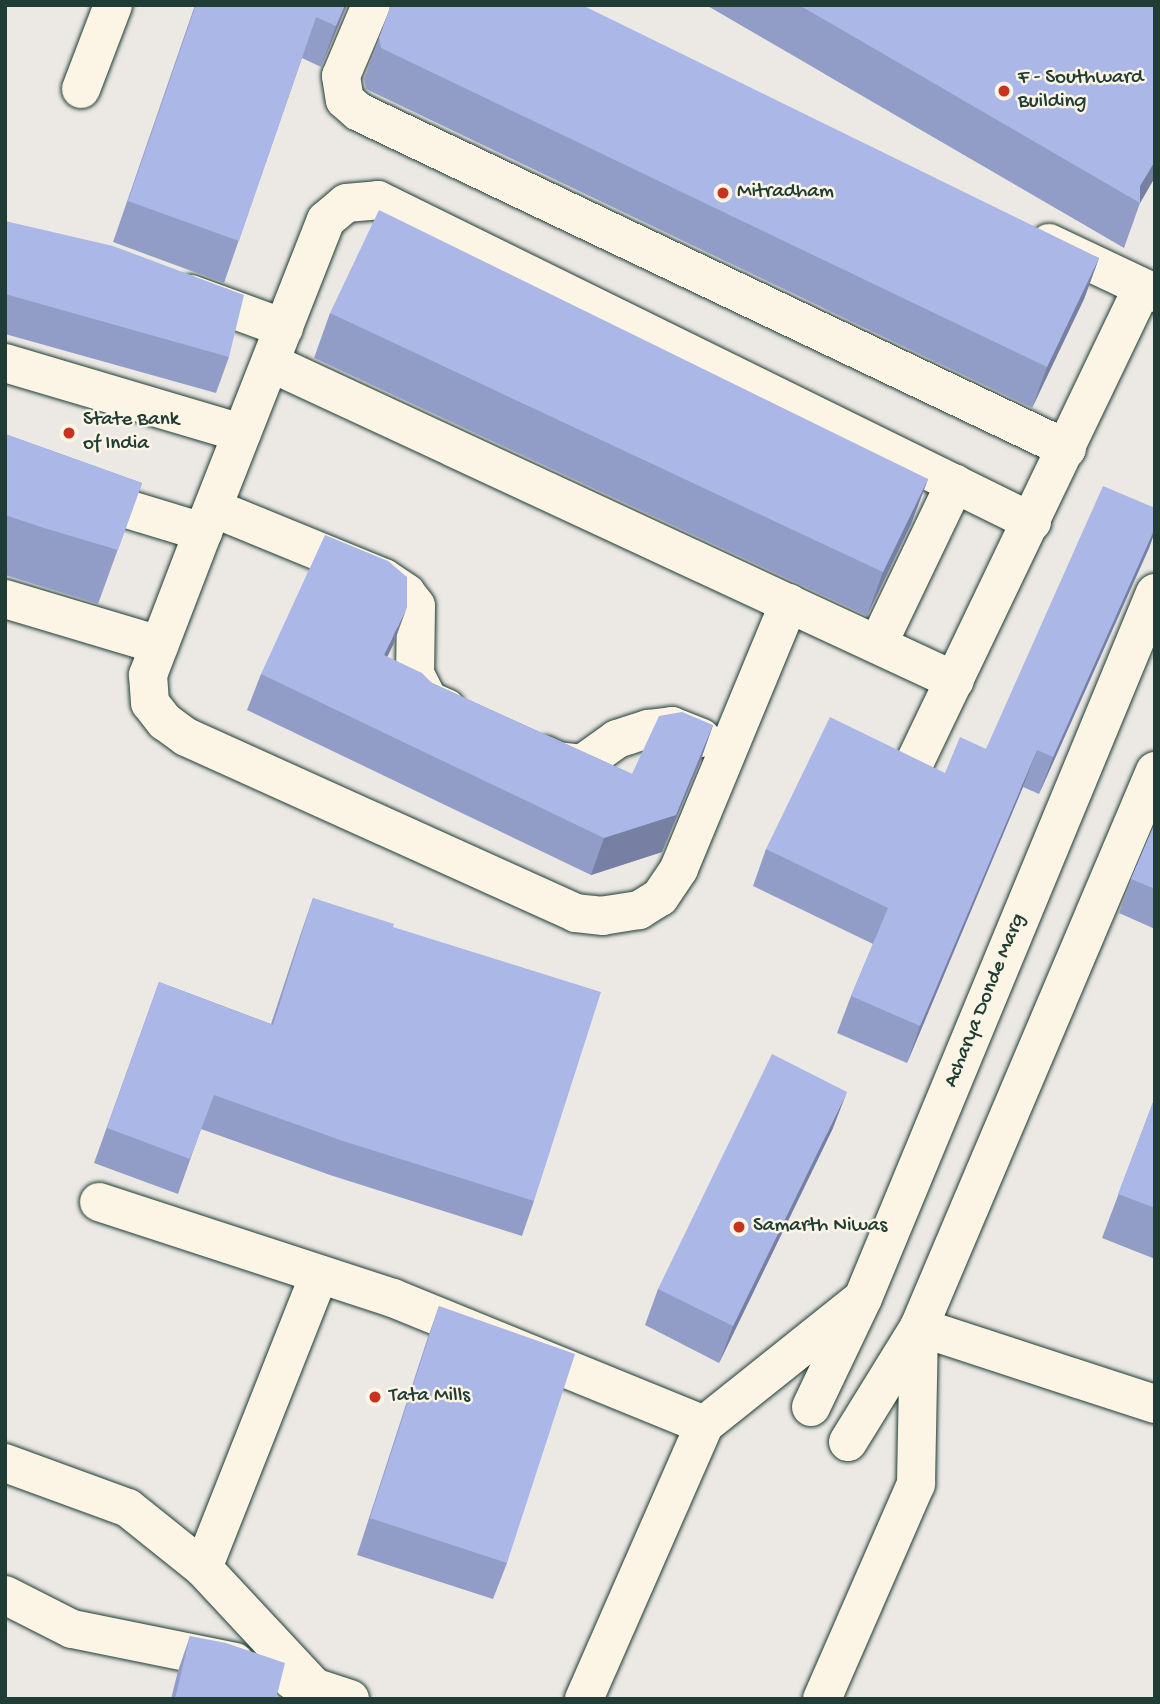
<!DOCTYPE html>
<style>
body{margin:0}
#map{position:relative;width:1160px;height:1704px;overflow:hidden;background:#ece9e5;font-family:"Gochi Hand",sans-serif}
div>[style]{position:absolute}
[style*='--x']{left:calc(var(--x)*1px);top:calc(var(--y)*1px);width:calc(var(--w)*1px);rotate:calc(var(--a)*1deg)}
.roads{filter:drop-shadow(0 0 2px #1f3d34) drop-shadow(0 0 2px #1f3d34)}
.minor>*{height:38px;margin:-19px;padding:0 19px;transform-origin:19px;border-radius:19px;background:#fcf5e5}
.secondary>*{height:38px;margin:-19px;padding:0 19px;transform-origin:19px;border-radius:19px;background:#fcf5e5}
.wall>*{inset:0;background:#929dc7}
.shaded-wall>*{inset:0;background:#7780a2}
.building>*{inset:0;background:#aab7e7}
.dots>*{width:19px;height:19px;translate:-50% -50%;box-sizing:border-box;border:4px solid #fcf5e5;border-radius:50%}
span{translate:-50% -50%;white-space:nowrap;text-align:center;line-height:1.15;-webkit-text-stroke:5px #fcf5e5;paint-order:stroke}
.poi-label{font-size:21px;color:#1f3d34}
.left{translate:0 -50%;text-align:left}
.street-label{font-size:21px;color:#1f3d34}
.frame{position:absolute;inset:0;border:7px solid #1f3d34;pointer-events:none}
</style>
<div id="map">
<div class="roads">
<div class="minor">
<i style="--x:371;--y:5;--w:77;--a:112.9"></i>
<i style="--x:341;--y:76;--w:24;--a:81"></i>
<i style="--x:345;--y:100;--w:18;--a:41"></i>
<i style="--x:359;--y:112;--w:784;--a:25.45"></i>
<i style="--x:81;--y:89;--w:90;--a:-69.1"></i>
<i style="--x:1049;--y:243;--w:117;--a:25.3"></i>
<i style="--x:191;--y:294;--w:99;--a:20.1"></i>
<i style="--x:5;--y:363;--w:247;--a:16.5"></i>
<i style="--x:271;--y:363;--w:754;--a:24.93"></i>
<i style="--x:5;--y:472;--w:207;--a:16.9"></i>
<i style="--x:213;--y:508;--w:185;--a:22.3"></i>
<i style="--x:384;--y:578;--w:27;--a:34"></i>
<i style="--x:406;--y:593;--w:16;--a:52"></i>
<i style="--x:416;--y:606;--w:68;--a:90.8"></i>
<i style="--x:415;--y:674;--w:29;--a:63"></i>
<i style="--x:428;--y:700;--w:20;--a:24"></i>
<i style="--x:5;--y:599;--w:161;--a:16.6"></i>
<i style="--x:789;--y:603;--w:288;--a:112.5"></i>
<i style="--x:679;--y:869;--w:34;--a:124"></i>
<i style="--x:660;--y:897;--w:25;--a:148"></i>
<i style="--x:639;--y:910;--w:36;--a:171"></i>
<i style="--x:603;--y:916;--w:27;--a:-174"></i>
<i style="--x:576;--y:913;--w:428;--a:-155.7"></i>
<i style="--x:186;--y:737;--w:26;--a:-144"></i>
<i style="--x:165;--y:722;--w:24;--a:-128"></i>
<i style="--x:150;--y:703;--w:28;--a:-94"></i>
<i style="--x:148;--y:675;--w:153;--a:-69"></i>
<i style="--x:203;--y:532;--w:335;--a:-68.5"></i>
<i style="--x:326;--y:220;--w:26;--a:-40"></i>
<i style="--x:346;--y:203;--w:32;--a:-5"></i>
<i style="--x:378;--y:200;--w:729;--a:26.21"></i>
<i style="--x:878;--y:644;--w:178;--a:-64.4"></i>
<i style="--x:545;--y:755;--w:14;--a:25"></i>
<i style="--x:558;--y:761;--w:24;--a:7"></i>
<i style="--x:582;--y:764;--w:43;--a:-35.5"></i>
<i style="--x:617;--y:739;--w:33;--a:-18"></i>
<i style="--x:648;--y:729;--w:24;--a:-7"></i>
<i style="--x:672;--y:726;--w:32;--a:22"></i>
<i style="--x:911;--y:770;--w:534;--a:-64.39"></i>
<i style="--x:99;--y:1202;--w:309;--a:18.1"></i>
<i style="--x:393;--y:1298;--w:336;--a:22.2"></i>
<i style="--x:5;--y:1463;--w:131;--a:20.1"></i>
<i style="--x:128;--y:1508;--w:96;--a:38.7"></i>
<i style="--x:203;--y:1568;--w:164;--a:47"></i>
<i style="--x:203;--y:1568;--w:315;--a:-68.4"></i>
<i style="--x:5;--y:1595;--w:75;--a:26.9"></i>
<i style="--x:72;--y:1629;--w:166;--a:11.4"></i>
<i style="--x:292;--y:1680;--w:61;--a:18.1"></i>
<i style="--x:584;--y:1699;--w:299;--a:-66.3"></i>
<i style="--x:704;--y:1425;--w:203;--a:-38.6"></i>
<i style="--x:822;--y:1699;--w:235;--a:-66.4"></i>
<i style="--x:916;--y:1484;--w:157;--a:-88.9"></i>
<i style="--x:919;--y:1327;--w:248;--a:18.1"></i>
</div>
<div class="secondary">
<i style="--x:811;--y:1407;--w:121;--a:-64.5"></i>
<i style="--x:863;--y:1298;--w:763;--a:-67.5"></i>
<i style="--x:848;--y:1442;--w:135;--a:-58.3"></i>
<i style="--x:919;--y:1327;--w:604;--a:-67"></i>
</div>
</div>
<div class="wall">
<i style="clip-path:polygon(195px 5px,347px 5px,321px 67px,302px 58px,224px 283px,113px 242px)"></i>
<i style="clip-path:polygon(391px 5px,1099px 258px,1084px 299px,1032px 408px,366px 89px,364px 79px)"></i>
<i style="clip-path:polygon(706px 5px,1155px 5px,1155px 177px,1140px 203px,1124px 248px)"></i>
<i style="clip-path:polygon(5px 221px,229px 357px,216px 393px,5px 334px)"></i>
<i style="clip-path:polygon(330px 313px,928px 479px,911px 524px,867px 616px,314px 358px)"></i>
<i style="clip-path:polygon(5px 434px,142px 483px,98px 604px,5px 575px)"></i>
<i style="clip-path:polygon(1155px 508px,1155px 531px,1149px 548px,1039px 794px,1023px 787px,907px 1063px,837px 1033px,851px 996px,873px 944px,753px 886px,766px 849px,945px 773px,986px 749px)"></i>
<i style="clip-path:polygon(394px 643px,387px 657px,432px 683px,632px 774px,713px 725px,700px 762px,662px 852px,591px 875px,247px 710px,261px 674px)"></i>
<i style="clip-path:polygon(1155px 823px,1155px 929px,1119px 913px,1131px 879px)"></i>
<i style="clip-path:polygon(313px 898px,393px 927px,534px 1201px,522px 1236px,330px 1175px,201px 1129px,178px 1194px,94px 1163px,159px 982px,271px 1024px,301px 933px)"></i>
<i style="clip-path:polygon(1155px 1097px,1155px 1259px,1102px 1238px)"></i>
<i style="clip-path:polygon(833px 1128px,719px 1363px,645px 1325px,658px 1289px)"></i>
<i style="clip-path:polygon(439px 1306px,507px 1563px,493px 1599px,357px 1555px,426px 1343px)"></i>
<i style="clip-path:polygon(190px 1636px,276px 1699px,171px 1699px,178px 1671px)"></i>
</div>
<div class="shaded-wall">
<i style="clip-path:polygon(345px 5px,347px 5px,321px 67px,336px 26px)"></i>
<i style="clip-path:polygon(1155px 161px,1155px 177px,1140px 203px,1140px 186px)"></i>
<i style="clip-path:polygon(1099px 258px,1084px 299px,1032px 408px,1047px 367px)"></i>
<i style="clip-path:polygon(928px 479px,911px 524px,867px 616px,883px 572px)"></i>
<i style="clip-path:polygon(1155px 528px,1155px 531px,1149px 548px,1039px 794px,1053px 757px)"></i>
<i style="clip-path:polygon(407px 607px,394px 643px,370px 692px,384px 655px)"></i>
<i style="clip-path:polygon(713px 725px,700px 762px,662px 852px,591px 875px,604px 838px)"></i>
<i style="clip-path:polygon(1037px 750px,1023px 787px,907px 1063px,920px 1026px)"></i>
<i style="clip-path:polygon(847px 1092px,833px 1128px,719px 1363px,733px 1326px)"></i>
</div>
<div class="building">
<i style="clip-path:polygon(196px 5px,345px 5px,336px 26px,316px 17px,239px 241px,128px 201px)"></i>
<i style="clip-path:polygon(391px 5px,582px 5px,1099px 258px,1047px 367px,381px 48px,379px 38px)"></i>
<i style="clip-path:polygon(799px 5px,1155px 5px,1155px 161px,1140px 186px,1140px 203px)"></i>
<i style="clip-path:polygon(379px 210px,928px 479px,883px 572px,330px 313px)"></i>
<i style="clip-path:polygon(5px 221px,113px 246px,244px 295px,229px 357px,5px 294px)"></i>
<i style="clip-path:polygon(5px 434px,142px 483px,118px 550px,44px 528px,5px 515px)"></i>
<i style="clip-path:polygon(1103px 486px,1155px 508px,1155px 528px,1053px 757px,1037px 750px,920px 1026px,851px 996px,888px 908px,766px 849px,830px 717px,945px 773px,960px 737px,986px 749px)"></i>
<i style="clip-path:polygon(325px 535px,388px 561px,407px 577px,407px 607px,384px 655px,422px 673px,432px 683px,632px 774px,659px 716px,682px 712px,713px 725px,676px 815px,604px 838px,261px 674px)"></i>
<i style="clip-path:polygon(1155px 823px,1155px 889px,1131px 879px)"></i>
<i style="clip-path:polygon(313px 898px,394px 924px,393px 927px,601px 992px,534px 1201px,343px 1141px,214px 1095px,190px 1159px,107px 1128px,159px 982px,273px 1025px)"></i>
<i style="clip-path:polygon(772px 1054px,847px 1092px,733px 1326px,658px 1289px)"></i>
<i style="clip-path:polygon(1155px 1097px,1155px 1208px,1118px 1194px)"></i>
<i style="clip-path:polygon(439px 1306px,575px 1354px,507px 1563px,370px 1518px)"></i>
<i style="clip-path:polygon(190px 1636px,226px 1643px,285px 1663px,276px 1699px,175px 1699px)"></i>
</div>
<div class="dots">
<i style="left:1004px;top:91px;background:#c8321e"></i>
<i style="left:723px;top:193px;background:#c8321e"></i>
<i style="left:69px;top:433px;background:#c8321e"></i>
<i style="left:739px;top:1227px;background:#c8321e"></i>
<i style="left:375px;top:1397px;background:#c8321e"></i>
</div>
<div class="poi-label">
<span class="left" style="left:1018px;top:91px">F - Southward<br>Building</span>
<span class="left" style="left:737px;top:193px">Mitradham</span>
<span class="left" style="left:83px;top:433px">State Bank<br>of India</span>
<span class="left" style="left:753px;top:1227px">Samarth Niwas</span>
<span class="left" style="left:389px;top:1397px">Tata Mills</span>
</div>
<div class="street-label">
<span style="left:986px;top:1001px;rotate:-68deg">Acharya Donde Marg</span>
</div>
<div class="frame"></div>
</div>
